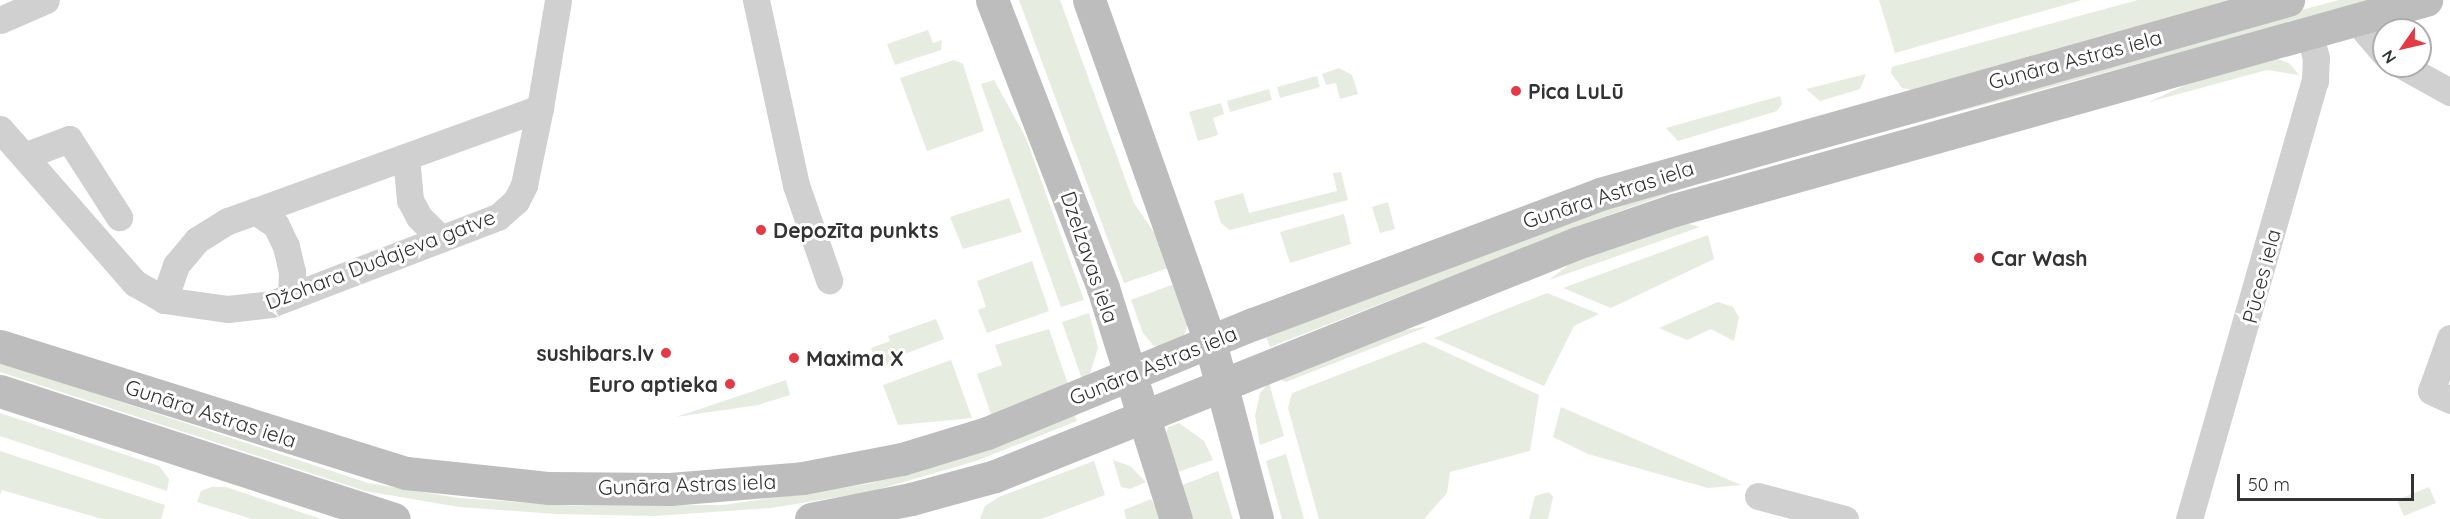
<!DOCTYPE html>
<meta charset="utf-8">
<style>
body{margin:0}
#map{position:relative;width:2450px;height:519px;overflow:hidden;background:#fff;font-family:Quicksand,sans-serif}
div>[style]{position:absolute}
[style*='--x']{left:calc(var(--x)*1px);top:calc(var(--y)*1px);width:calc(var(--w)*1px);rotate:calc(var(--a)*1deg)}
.green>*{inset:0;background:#e6ecdf}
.street>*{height:27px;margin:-13.5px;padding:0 13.5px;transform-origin:13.5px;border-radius:13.5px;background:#d0d0d0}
.secondary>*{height:33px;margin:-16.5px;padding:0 16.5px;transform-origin:16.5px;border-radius:16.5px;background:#bdbdbd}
.dots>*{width:16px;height:16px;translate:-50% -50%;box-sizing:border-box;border:3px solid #fff;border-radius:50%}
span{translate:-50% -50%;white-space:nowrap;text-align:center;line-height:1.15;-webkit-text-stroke:6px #fff;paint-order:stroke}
.street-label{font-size:21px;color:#333}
.poi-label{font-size:21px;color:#333;font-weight:700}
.left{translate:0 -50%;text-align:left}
.right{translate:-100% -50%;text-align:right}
.north{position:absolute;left:2372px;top:18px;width:60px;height:60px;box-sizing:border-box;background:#fff;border:2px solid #adadad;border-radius:50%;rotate:236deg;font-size:16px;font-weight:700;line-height:24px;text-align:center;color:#333}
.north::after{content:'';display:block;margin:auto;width:21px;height:27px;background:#e63946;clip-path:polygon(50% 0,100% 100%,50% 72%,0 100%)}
.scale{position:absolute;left:2237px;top:474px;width:177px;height:27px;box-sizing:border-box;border:3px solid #333;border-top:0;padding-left:8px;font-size:18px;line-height:21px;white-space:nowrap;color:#333;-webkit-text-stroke:4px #fff;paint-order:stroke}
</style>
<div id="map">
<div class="green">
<i style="clip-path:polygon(1019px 0,1060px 0,1134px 203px,1164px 247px,1171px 267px,1124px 283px)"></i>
<i style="clip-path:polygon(1879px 0,2082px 0,1895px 53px)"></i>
<i style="clip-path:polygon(2138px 0,2240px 0,1912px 90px,1902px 88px,1891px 73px,1892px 67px)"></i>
<i style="clip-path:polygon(2339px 0,2376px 0,1722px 175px,1603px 217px,1270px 347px,1266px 337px,1721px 167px)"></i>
<i style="clip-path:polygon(928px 30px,933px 43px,942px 40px,941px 50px,895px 65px,887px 44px)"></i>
<i style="clip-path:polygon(2275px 58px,2289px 63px,2299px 75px,2267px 70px,2149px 102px,2200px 78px)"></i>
<i style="clip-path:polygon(954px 60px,963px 64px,984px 131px,927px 151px,900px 78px)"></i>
<i style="clip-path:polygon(1339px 68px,1352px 75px,1358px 94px,1340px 99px,1336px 83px,1326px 85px,1322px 74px)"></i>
<i style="clip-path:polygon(1866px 74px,1860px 89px,1820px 101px,1806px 89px)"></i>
<i style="clip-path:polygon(1317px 76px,1320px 87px,1280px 98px,1277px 87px)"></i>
<i style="clip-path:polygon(994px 80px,1026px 138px,1084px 300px,1061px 307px,981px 84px)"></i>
<i style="clip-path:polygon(1269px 89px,1272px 100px,1230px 112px,1227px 101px)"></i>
<i style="clip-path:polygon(1780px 96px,1782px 104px,1777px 111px,1678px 141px,1666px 128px)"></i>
<i style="clip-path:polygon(1221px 103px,1224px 114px,1213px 118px,1218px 135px,1198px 141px,1189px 112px)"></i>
<i style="clip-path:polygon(1341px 172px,1348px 200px,1230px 230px,1221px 223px,1214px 201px,1243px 193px,1249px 213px,1337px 191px,1333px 173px)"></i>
<i style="clip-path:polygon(1009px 198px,1022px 232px,963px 249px,950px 217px)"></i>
<i style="clip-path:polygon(1388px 202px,1395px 229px,1380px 233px,1372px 207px)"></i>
<i style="clip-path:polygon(1344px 214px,1351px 244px,1290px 263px,1280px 232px)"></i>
<i style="clip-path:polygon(1682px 222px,1700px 227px,1549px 280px,1579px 257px)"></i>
<i style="clip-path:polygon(1708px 235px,1714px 259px,1611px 308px,1563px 288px)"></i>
<i style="clip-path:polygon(1032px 261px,1049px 311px,987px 333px,978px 310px,986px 307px,977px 281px)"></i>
<i style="clip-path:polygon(1177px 283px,1187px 314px,1187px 327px,1183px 338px,1165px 349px,1153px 345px,1143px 333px,1131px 300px)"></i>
<i style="clip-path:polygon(1547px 293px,1599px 314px,1574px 326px,1544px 386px,1434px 338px)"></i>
<i style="clip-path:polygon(1718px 302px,1733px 307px,1739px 317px,1734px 341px,1711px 329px,1687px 340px,1659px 328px)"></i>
<i style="clip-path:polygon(1089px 313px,1098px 348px,1090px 373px,1082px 379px,1062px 322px)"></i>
<i style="clip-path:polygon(936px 319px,944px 339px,899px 356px,900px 360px,878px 368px,871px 348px,890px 341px,888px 336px)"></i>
<i style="clip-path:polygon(1429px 326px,1286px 382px,1281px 380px,1284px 374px,1383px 334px)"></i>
<i style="clip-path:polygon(1049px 329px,1069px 387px,992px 417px,977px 374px,1002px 365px,995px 345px)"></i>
<i style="clip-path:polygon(1424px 342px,1539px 395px,1530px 451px,1450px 472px,1447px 493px,1424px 519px,1319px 519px,1288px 408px,1292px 393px)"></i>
<i style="clip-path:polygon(951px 360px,972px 418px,898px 425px,883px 385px)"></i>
<i style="clip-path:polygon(0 362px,368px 483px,459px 498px,573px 506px,723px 505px,867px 484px,972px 454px,1074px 413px,1077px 421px,976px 461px,869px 492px,771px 508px,654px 516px,557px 514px,459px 507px,365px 491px,0 372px)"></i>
<i style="clip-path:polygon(786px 380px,790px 395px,758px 405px,676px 417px)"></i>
<i style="clip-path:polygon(1269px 383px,1284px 436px,1260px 445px,1255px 416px,1260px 393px)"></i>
<i style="clip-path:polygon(1561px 407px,1741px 485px,1708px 488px,1588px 454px,1553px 437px)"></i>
<i style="clip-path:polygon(0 413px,159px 466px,169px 479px,167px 491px,0 436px)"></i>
<i style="clip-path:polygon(1179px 423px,1204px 441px,1213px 460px,1175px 473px,1165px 439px,1168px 427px)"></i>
<i style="clip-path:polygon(0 451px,165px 505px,161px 519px,102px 519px,2px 490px,0 495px)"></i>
<i style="clip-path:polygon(1286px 454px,1304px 519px,1282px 519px,1266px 461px)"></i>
<i style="clip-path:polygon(1113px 460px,1130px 466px,1146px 482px,1130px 489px,1121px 487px)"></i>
<i style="clip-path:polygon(1094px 461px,1105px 495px,1041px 519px,980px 519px,985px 506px,999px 497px)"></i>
<i style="clip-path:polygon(1218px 471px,1233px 519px,1191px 519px,1180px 486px)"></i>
<i style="clip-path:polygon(211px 487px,226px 487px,321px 519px,252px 519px,197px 502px,201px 491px)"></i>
<i style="clip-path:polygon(2429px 487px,2436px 503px,2404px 516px,2397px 500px)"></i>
<i style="clip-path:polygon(1549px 492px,1553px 497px,1548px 519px,1529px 519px,1535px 496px)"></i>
<i style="clip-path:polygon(1151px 499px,1162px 519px,1126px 519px,1124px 510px)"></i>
</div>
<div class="street">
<i style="--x:756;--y:0;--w:189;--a:77.8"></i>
<i style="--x:796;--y:185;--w:101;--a:70.8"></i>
<i style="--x:2355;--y:19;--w:45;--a:49.5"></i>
<i style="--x:0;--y:20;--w:50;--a:-23.5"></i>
<i style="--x:2403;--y:66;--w:54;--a:29"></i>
<i style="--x:0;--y:129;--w:205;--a:48.8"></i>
<i style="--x:135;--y:283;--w:34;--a:30"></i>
<i style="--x:164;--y:300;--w:65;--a:8"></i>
<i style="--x:228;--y:309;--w:43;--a:-6.6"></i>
<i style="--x:271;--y:304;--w:243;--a:-21"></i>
<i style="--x:498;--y:217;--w:24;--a:-42"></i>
<i style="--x:516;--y:201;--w:18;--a:-63"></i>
<i style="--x:524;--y:185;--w:79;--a:-78.3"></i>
<i style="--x:540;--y:108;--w:109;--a:-80.5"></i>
<i style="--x:24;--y:156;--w:48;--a:-20.7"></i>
<i style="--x:69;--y:139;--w:93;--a:57.3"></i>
<i style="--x:406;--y:157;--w:43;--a:84.7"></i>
<i style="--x:410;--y:200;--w:19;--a:62"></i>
<i style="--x:419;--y:217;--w:31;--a:45"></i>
<i style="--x:255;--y:211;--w:25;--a:34"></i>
<i style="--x:276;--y:225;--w:23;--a:65"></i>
<i style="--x:286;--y:246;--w:26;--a:77"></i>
<i style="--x:292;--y:271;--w:25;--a:92"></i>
<i style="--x:164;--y:300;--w:37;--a:-71"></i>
<i style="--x:176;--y:265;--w:33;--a:-50"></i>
<i style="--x:197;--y:240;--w:36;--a:-32"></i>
<i style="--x:228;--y:221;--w:332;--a:-19.9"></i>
<i style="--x:2450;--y:338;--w:56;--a:109.7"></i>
<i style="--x:2431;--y:391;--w:21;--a:25"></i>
<i style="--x:1758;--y:496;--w:90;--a:14.8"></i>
<i style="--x:2189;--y:519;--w:456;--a:-74"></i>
<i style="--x:2315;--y:81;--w:23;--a:-88"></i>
<i style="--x:2316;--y:58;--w:28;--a:-105"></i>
</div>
<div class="secondary">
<i style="--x:992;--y:0;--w:309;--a:68.9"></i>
<i style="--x:1103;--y:288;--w:242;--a:72.5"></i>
<i style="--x:1089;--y:0;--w:363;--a:70.5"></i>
<i style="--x:1210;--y:342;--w:183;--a:75.1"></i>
<i style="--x:0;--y:346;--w:425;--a:17.4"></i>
<i style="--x:406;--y:473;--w:144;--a:6"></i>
<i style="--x:549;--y:488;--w:121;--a:0.5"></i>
<i style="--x:670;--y:489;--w:133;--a:-4.7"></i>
<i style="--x:803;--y:478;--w:101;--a:-10.9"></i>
<i style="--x:902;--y:459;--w:89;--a:-17"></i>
<i style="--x:987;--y:433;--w:287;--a:-22.3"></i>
<i style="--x:1253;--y:324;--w:371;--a:-20.5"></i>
<i style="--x:1600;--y:194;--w:715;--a:-15.75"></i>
<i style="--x:0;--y:391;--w:414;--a:18"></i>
<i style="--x:811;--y:519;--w:102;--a:-11.3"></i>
<i style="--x:911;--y:499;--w:87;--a:-15.3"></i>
<i style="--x:995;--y:476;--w:627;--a:-21.82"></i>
<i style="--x:1577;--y:243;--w:102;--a:-18.8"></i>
<i style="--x:1674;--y:210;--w:781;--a:-15.6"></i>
</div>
<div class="dots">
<i style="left:1516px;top:91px;background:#e63946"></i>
<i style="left:761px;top:230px;background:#e63946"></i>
<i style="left:1979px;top:258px;background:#e63946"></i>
<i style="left:666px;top:353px;background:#e63946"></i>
<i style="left:794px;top:358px;background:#e63946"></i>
<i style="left:730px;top:384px;background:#e63946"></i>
</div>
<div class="street-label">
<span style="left:2075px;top:59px;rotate:-15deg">Gunāra Astras iela</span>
<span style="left:1608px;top:194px;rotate:-18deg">Gunāra Astras iela</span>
<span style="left:1090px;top:257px;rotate:71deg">Dzelzavas iela</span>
<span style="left:380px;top:259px;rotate:-21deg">Džohara Dudajeva gatve</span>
<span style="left:2261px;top:276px;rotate:-75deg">Pūces iela</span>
<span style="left:1153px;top:365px;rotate:-22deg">Gunāra Astras iela</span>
<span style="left:211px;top:413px;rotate:18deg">Gunāra Astras iela</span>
<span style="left:687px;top:484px;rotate:-2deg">Gunāra Astras iela</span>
</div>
<div class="poi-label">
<span class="left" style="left:1528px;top:91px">Pica LuLū</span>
<span class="left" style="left:773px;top:230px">Depozīta punkts</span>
<span class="left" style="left:1991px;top:258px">Car Wash</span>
<span class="right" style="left:654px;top:353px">sushibars.lv</span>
<span class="left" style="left:806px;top:358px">Maxima X</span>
<span class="right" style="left:718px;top:384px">Euro aptieka</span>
</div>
<div class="north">N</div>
<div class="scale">50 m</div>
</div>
